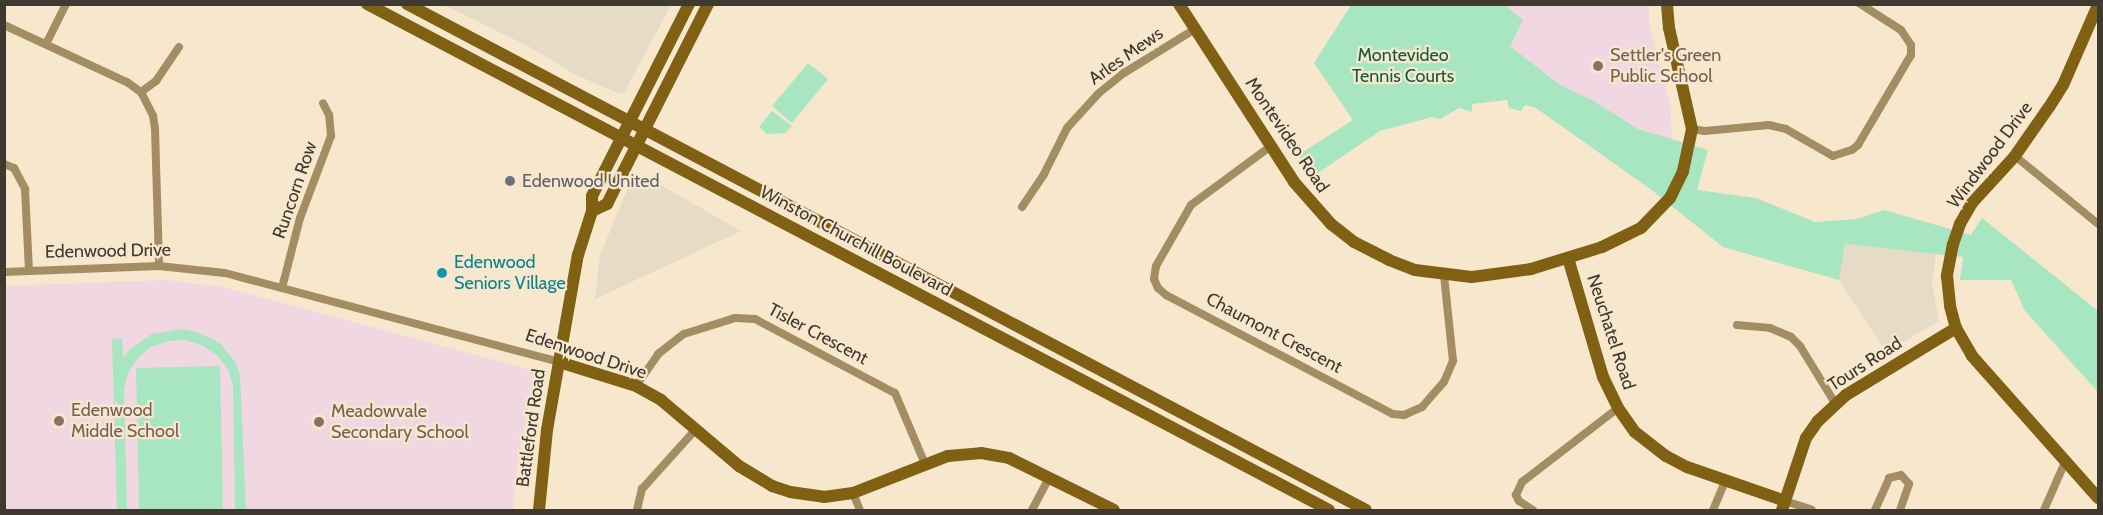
<!DOCTYPE html>
<style>
body{margin:0}
#map{position:relative;width:2103px;height:515px;overflow:hidden;background:#f7e7cd;font-family:Cabin,sans-serif}
div>[style]{position:absolute}
[style*='--x']{left:calc(var(--x)*1px);top:calc(var(--y)*1px);width:calc(var(--w)*1px);rotate:calc(var(--a)*1deg)}
.commercial>*{inset:0;background:#e5dbc6}
.education>*{inset:0;background:#f0d7e1}
.green>*{inset:0;background:#a7e6c0}
.street>*{height:8px;margin:-4px;padding:0 4px;transform-origin:4px;border-radius:4px;background:#a38e63}
.secondary>*{height:12px;margin:-6px;padding:0 6px;transform-origin:6px;border-radius:6px;background:#806114}
.dots>*{width:16px;height:16px;translate:-50% -50%;box-sizing:border-box;border:3px solid #f7e7cd;border-radius:50%}
span{translate:-50% -50%;white-space:nowrap;text-align:center;line-height:1.15;-webkit-text-stroke:4.5px #f7e7cd;paint-order:stroke}
.street-label{font-size:18px;color:#3f392f}
.park-label{font-size:18px;color:#115c3a}
.education-label{font-size:18px;color:#785e54}
.left{translate:0 -50%;text-align:left}
.worship-label{font-size:18px;color:#5b616d}
.culture-label{font-size:18px;color:#0d838f}
.frame{position:absolute;inset:0;border:6px solid #3f392f;pointer-events:none}
</style>
<div id="map">
<div class="commercial">
<i style="clip-path:polygon(444px 5px,671px 4px,671px 5px,624px 93px,620px 94px,576px 75px,528px 46px)"></i>
<i style="clip-path:polygon(637px 174px,645px 176px,741px 231px,595px 299px,600px 255px,631px 181px)"></i>
<i style="clip-path:polygon(1845px 244px,1936px 254px,1932px 283px,1939px 321px,1886px 352px,1839px 280px)"></i>
</div>
<div class="education">
<i style="clip-path:polygon(1504px 5px,1649px 5px,1649px 23px,1670px 104px,1672px 140px,1638px 129px,1592px 100px,1560px 85px,1510px 46px,1523px 20px)"></i>
<i style="clip-path:polygon(167px 280px,223px 287px,535px 371px,516px 472px,513px 510px,5px 510px,4px 286px)"></i>
</div>
<div class="green">
<i style="clip-path:polygon(1351px 5px,1504px 5px,1523px 20px,1510px 46px,1560px 85px,1592px 100px,1638px 129px,1708px 150px,1697px 190px,1756px 198px,1815px 222px,1856px 219px,1884px 210px,1971px 235px,1982px 218px,2098px 311px,2098px 392px,2025px 311px,2011px 280px,1960px 280px,1963px 257px,1845px 244px,1839px 280px,1723px 247px,1653px 191px,1536px 108px,1525px 105px,1521px 111px,1509px 108px,1507px 100px,1472px 104px,1472px 112px,1459px 108px,1440px 119px,1432px 117px,1380px 131px,1312px 177px,1298px 155px,1353px 120px,1314px 63px)"></i>
<i style="clip-path:polygon(808px 63px,828px 79px,792px 123px,772px 106px)"></i>
<i style="clip-path:polygon(772px 111px,792px 126px,785px 133px,767px 134px,759px 127px)"></i>
<i style="clip-path:polygon(182px 329px,197px 332px,220px 343px,235px 362px,240px 375px,246px 510px,235px 510px,233px 386px,228px 369px,217px 355px,202px 345px,185px 340px,168px 341px,151px 347px,138px 358px,128px 373px,124px 390px,127px 510px,117px 510px,112px 339px,122px 338px,123px 359px,129px 350px,152px 334px)"></i>
<i style="clip-path:polygon(220px 366px,223px 510px,139px 510px,136px 368px)"></i>
</div>
<div class="street">
<i style="--x:4;--y:25;--w:136;--a:24.9"></i>
<i style="--x:127;--y:82;--w:17;--a:36"></i>
<i style="--x:141;--y:92;--w:27;--a:63"></i>
<i style="--x:153;--y:116;--w:13;--a:81"></i>
<i style="--x:155;--y:129;--w:137;--a:88.3"></i>
<i style="--x:46;--y:44;--w:45;--a:-63.4"></i>
<i style="--x:141;--y:92;--w:19;--a:-36"></i>
<i style="--x:156;--y:81;--w:41;--a:-55.9"></i>
<i style="--x:1692;--y:129;--w:13;--a:9"></i>
<i style="--x:1705;--y:131;--w:64;--a:-5.4"></i>
<i style="--x:1769;--y:125;--w:17;--a:13"></i>
<i style="--x:1786;--y:129;--w:54;--a:29.9"></i>
<i style="--x:1833;--y:156;--w:20;--a:-18"></i>
<i style="--x:1852;--y:150;--w:8;--a:-40"></i>
<i style="--x:1858;--y:145;--w:104;--a:-59.5"></i>
<i style="--x:1911;--y:55;--w:10;--a:-90"></i>
<i style="--x:1911;--y:45;--w:18;--a:-124"></i>
<i style="--x:1901;--y:30;--w:49;--a:-147.6"></i>
<i style="--x:1271;--y:146;--w:99;--a:143.6"></i>
<i style="--x:1191;--y:205;--w:70;--a:119.8"></i>
<i style="--x:1156;--y:266;--w:13;--a:99"></i>
<i style="--x:1154;--y:279;--w:10;--a:66"></i>
<i style="--x:1158;--y:288;--w:11;--a:41"></i>
<i style="--x:1166;--y:295;--w:256;--a:27.7"></i>
<i style="--x:1393;--y:414;--w:11;--a:5"></i>
<i style="--x:1404;--y:415;--w:20;--a:-24"></i>
<i style="--x:1422;--y:407;--w:33;--a:-49"></i>
<i style="--x:1444;--y:382;--w:23;--a:-67"></i>
<i style="--x:1453;--y:361;--w:86;--a:-96"></i>
<i style="--x:2015;--y:156;--w:107;--a:39.3"></i>
<i style="--x:4;--y:164;--w:11;--a:22"></i>
<i style="--x:14;--y:168;--w:24;--a:62"></i>
<i style="--x:25;--y:189;--w:81;--a:87.2"></i>
<i style="--x:1022;--y:207;--w:40;--a:-56"></i>
<i style="--x:1044;--y:174;--w:51;--a:-63.4"></i>
<i style="--x:1067;--y:128;--w:47;--a:-47.6"></i>
<i style="--x:1099;--y:93;--w:32;--a:-39"></i>
<i style="--x:1124;--y:73;--w:84;--a:-31.8"></i>
<i style="--x:4;--y:272;--w:155;--a:-2.2"></i>
<i style="--x:159;--y:266;--w:66;--a:6.1"></i>
<i style="--x:225;--y:273;--w:346;--a:14.9"></i>
<i style="--x:282;--y:288;--w:72;--a:-75.6"></i>
<i style="--x:300;--y:218;--w:88;--a:-69.3"></i>
<i style="--x:331;--y:136;--w:21;--a:-95"></i>
<i style="--x:329;--y:115;--w:13;--a:-117"></i>
<i style="--x:1737;--y:325;--w:33;--a:5"></i>
<i style="--x:1770;--y:328;--w:23;--a:23"></i>
<i style="--x:1791;--y:337;--w:13;--a:45"></i>
<i style="--x:1800;--y:346;--w:67;--a:58.4"></i>
<i style="--x:636;--y:386;--w:39;--a:-55"></i>
<i style="--x:658;--y:354;--w:33;--a:-38"></i>
<i style="--x:684;--y:334;--w:53;--a:-17.4"></i>
<i style="--x:735;--y:318;--w:20;--a:3"></i>
<i style="--x:755;--y:319;--w:158;--a:27.9"></i>
<i style="--x:895;--y:393;--w:77;--a:67.1"></i>
<i style="--x:853;--y:493;--w:18;--a:68"></i>
<i style="--x:1785;--y:501;--w:28;--a:18"></i>
<i style="--x:637;--y:510;--w:22;--a:-77"></i>
<i style="--x:642;--y:489;--w:82;--a:-48"></i>
<i style="--x:1032;--y:510;--w:38;--a:-62"></i>
<i style="--x:1533;--y:510;--w:17;--a:-147"></i>
<i style="--x:1519;--y:501;--w:7;--a:-117"></i>
<i style="--x:1516;--y:495;--w:14;--a:-65"></i>
<i style="--x:1522;--y:482;--w:121;--a:-37.6"></i>
<i style="--x:1713;--y:510;--w:33;--a:-67"></i>
<i style="--x:1875;--y:510;--w:35;--a:-66"></i>
<i style="--x:1889;--y:478;--w:12;--a:-14"></i>
<i style="--x:1901;--y:475;--w:12;--a:48"></i>
<i style="--x:1909;--y:484;--w:28;--a:109"></i>
<i style="--x:2044;--y:510;--w:55;--a:-66.3"></i>
</div>
<div class="secondary">
<i style="--x:367;--y:4;--w:1087;--a:27.74"></i>
<i style="--x:407;--y:4;--w:1084;--a:27.82"></i>
<i style="--x:1179;--y:4;--w:212;--a:57.1"></i>
<i style="--x:1294;--y:182;--w:56;--a:48.6"></i>
<i style="--x:1331;--y:224;--w:29;--a:38"></i>
<i style="--x:1354;--y:242;--w:39;--a:27"></i>
<i style="--x:1389;--y:260;--w:28;--a:21"></i>
<i style="--x:1415;--y:270;--w:57;--a:7"></i>
<i style="--x:1472;--y:277;--w:60;--a:-7.7"></i>
<i style="--x:1531;--y:269;--w:74;--a:-17.2"></i>
<i style="--x:1602;--y:247;--w:43;--a:-26"></i>
<i style="--x:1641;--y:228;--w:42;--a:-46"></i>
<i style="--x:1670;--y:198;--w:30;--a:-64"></i>
<i style="--x:1683;--y:171;--w:43;--a:-77.9"></i>
<i style="--x:1692;--y:129;--w:104;--a:-102.8"></i>
<i style="--x:1669;--y:28;--w:24;--a:-95"></i>
<i style="--x:2098;--y:5;--w:87;--a:113.6"></i>
<i style="--x:2063;--y:85;--w:26;--a:122"></i>
<i style="--x:2049;--y:107;--w:60;--a:124.8"></i>
<i style="--x:2015;--y:156;--w:64;--a:132.5"></i>
<i style="--x:1972;--y:203;--w:24;--a:120"></i>
<i style="--x:1960;--y:224;--w:21;--a:109"></i>
<i style="--x:1953;--y:244;--w:33;--a:101"></i>
<i style="--x:1947;--y:276;--w:30;--a:84"></i>
<i style="--x:1950;--y:306;--w:23;--a:75"></i>
<i style="--x:1956;--y:328;--w:32;--a:60"></i>
<i style="--x:1972;--y:356;--w:190;--a:48.4"></i>
<i style="--x:592;--y:211;--w:17;--a:-25"></i>
<i style="--x:607;--y:204;--w:224;--a:-63.2"></i>
<i style="--x:1568;--y:258;--w:124;--a:73.6"></i>
<i style="--x:1603;--y:377;--w:34;--a:64"></i>
<i style="--x:1618;--y:408;--w:29;--a:55"></i>
<i style="--x:1635;--y:432;--w:39;--a:38"></i>
<i style="--x:1666;--y:456;--w:24;--a:28"></i>
<i style="--x:1687;--y:467;--w:104;--a:19.1"></i>
<i style="--x:559;--y:362;--w:81;--a:17.3"></i>
<i style="--x:636;--y:386;--w:29;--a:29"></i>
<i style="--x:661;--y:400;--w:102;--a:40.2"></i>
<i style="--x:739;--y:466;--w:39;--a:31"></i>
<i style="--x:772;--y:486;--w:19;--a:18"></i>
<i style="--x:790;--y:492;--w:34;--a:8"></i>
<i style="--x:824;--y:497;--w:29;--a:-8"></i>
<i style="--x:853;--y:493;--w:102;--a:-21.3"></i>
<i style="--x:948;--y:456;--w:33;--a:-5"></i>
<i style="--x:981;--y:453;--w:28;--a:10"></i>
<i style="--x:1009;--y:458;--w:117;--a:26.3"></i>
<i style="--x:539;--y:510;--w:80;--a:-84.3"></i>
<i style="--x:547;--y:430;--w:178;--a:-80"></i>
<i style="--x:578;--y:255;--w:46;--a:-72.3"></i>
<i style="--x:592;--y:211;--w:15;--a:-90"></i>
<i style="--x:592;--y:196;--w:215;--a:-63.2"></i>
<i style="--x:1782;--y:510;--w:76;--a:-71.6"></i>
<i style="--x:1806;--y:438;--w:21;--a:-55"></i>
<i style="--x:1818;--y:421;--w:38;--a:-43"></i>
<i style="--x:1846;--y:395;--w:129;--a:-31.3"></i>
</div>
<div class="dots">
<i style="left:1598px;top:66px;background:#8d6e63"></i>
<i style="left:510px;top:181px;background:#6b7280"></i>
<i style="left:442px;top:273px;background:#0f9aa8"></i>
<i style="left:59px;top:421px;background:#8d6e63"></i>
<i style="left:319px;top:422px;background:#8d6e63"></i>
</div>
<div class="street-label">
<span style="left:1126px;top:56px;rotate:-35deg">Arles Mews</span>
<span style="left:1287px;top:135px;rotate:56deg">Montevideo Road</span>
<span style="left:1990px;top:155px;rotate:-53deg">Windwood Drive</span>
<span style="left:295px;top:190px;rotate:-71deg">Runcorn Row</span>
<span style="left:856px;top:241px;rotate:28deg">Winston Churchill Boulevard</span>
<span style="left:108px;top:251px;rotate:-1deg">Edenwood Drive</span>
<span style="left:1611px;top:332px;rotate:72deg">Neuchatel Road</span>
<span style="left:1274px;top:333px;rotate:28deg">Chaumont Crescent</span>
<span style="left:818px;top:334px;rotate:28deg">Tisler Crescent</span>
<span style="left:586px;top:354px;rotate:18deg">Edenwood Drive</span>
<span style="left:1865px;top:364px;rotate:-33deg">Tours Road</span>
<span style="left:531px;top:428px;rotate:-82deg">Battleford Road</span>
</div>
<div class="park-label">
<span style="left:1403px;top:66px">Montevideo<br>Tennis Courts</span>
</div>
<div class="education-label">
<span class="left" style="left:1610px;top:66px">Settler's Green<br>Public School</span>
<span class="left" style="left:71px;top:421px">Edenwood<br>Middle School</span>
<span class="left" style="left:331px;top:422px">Meadowvale<br>Secondary School</span>
</div>
<div class="worship-label">
<span class="left" style="left:522px;top:181px">Edenwood United</span>
</div>
<div class="culture-label">
<span class="left" style="left:454px;top:273px">Edenwood<br>Seniors Village</span>
</div>
<div class="frame"></div>
</div>
